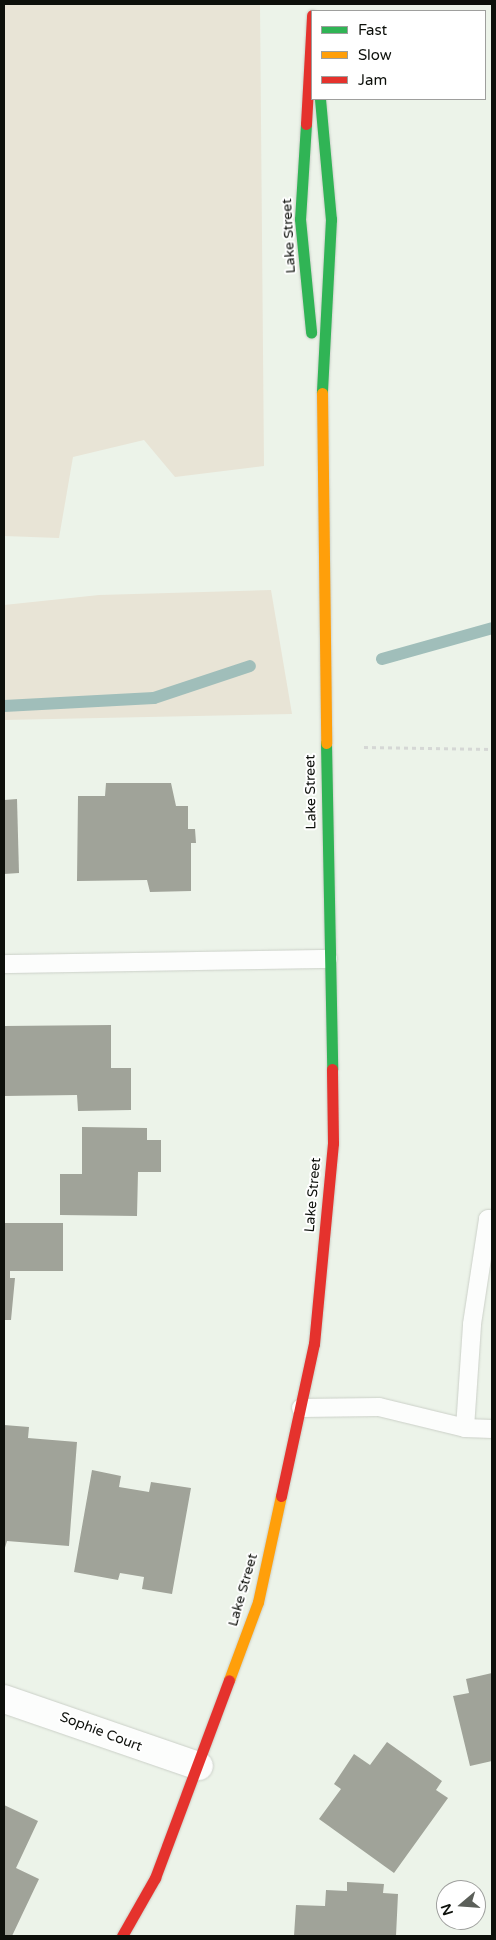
<!DOCTYPE html>
<style>
body{margin:0}
#map{position:relative;width:496px;height:1940px;overflow:hidden;background:#ecf3e9;font-family:"Varela Round",sans-serif}
div>[style]{position:absolute}
[style*='--x']{left:calc(var(--x)*1px);top:calc(var(--y)*1px);width:calc(var(--w)*1px);rotate:calc(var(--a)*1deg)}
.green>*{inset:0;background:#e8e4d6}
.stream>*{height:12px;margin:-6px;padding:0 6px;transform-origin:6px;border-radius:6px;background:#a0beba}
.building>*{inset:0;background:#a0a399}
.path>*{height:3px;margin-top:-1.5px;transform-origin:0;background:repeating-linear-gradient(90deg,#d5d7d5 0 4px,transparent 0 8px)}
.roads{filter:drop-shadow(0 0 1px #cbd0c8) drop-shadow(0 0 1px #cbd0c8)}
.lane>*{height:18px;margin:-9px;padding:0 9px;transform-origin:9px;border-radius:9px;background:#fcfdfc}
.street>*{height:28px;margin:-14px;padding:0 14px;transform-origin:14px;border-radius:14px;background:#fcfdfc}
.fast>*{height:11px;margin:-5.5px;padding:0 5.5px;transform-origin:5.5px;border-radius:5.5px;background:#30b455}
.slow>*{height:11px;margin:-5.5px;padding:0 5.5px;transform-origin:5.5px;border-radius:5.5px;background:#ff9f0a}
.jam>*{height:11px;margin:-5.5px;padding:0 5.5px;transform-origin:5.5px;border-radius:5.5px;background:#e5322d}
span{translate:-50% -50%;white-space:nowrap;text-align:center;line-height:1.15;-webkit-text-stroke:4px #fff;paint-order:stroke}
.street-label{font-size:14px;color:#0d100b}
.frame{position:absolute;inset:0;border:5px solid #0d100b;pointer-events:none}
.legend{position:absolute;left:311px;top:10px;width:175px;height:90px;box-sizing:border-box;background:#fff;border:1px solid #9e9f9d;margin:0;padding:6px 9px;list-style:none;font-size:15px;color:#0d100b}
.legend li{display:flex;align-items:center;gap:10px;height:25px}
.legend b{width:25px;border:1px solid #9e9f9d}
.north{position:absolute;left:436px;top:1880px;width:50px;height:50px;box-sizing:border-box;background:#fff;border:1px solid #9e9f9d;border-radius:50%;rotate:252deg;font-size:14px;font-weight:700;line-height:20px;text-align:center;color:#0d100b}
.north::after{content:'';display:block;margin:auto;width:18px;height:22px;background:#5b5f59;clip-path:polygon(50% 0,100% 100%,50% 72%,0 100%)}
</style>
<div id="map">
<div class="green">
<i style="clip-path:polygon(4px 4px,260px 4px,264px 466px,175px 477px,144px 440px,73px 457px,59px 538px,4px 536px)"></i>
<i style="clip-path:polygon(271px 590px,292px 714px,4px 720px,4px 605px,99px 595px)"></i>
</div>
<div class="stream">
<i style="--x:382;--y:659;--w:114;--a:-15.7"></i>
<i style="--x:4;--y:706;--w:150;--a:-3.1"></i>
<i style="--x:154;--y:698;--w:101;--a:-18.4"></i>
</div>
<div class="building">
<i style="clip-path:polygon(106px 783px,171px 783px,176px 806px,188px 806px,188px 829px,195px 829px,196px 843px,191px 843px,191px 891px,150px 892px,147px 880px,77px 881px,78px 796px,105px 796px)"></i>
<i style="clip-path:polygon(17px 799px,19px 873px,4px 874px,4px 800px)"></i>
<i style="clip-path:polygon(111px 1025px,111px 1068px,131px 1068px,131px 1110px,78px 1111px,77px 1095px,4px 1096px,4px 1026px)"></i>
<i style="clip-path:polygon(82px 1127px,147px 1128px,147px 1140px,161px 1140px,161px 1172px,138px 1172px,137px 1216px,60px 1215px,60px 1174px,82px 1174px)"></i>
<i style="clip-path:polygon(4px 1223px,63px 1223px,63px 1271px,10px 1271px,10px 1278px,15px 1278px,11px 1320px,4px 1320px)"></i>
<i style="clip-path:polygon(4px 1425px,29px 1427px,28px 1438px,77px 1442px,69px 1546px,7px 1541px,4px 1551px)"></i>
<i style="clip-path:polygon(92px 1470px,121px 1476px,119px 1487px,149px 1492px,151px 1482px,191px 1488px,172px 1594px,142px 1589px,144px 1577px,120px 1573px,118px 1580px,74px 1572px)"></i>
<i style="clip-path:polygon(492px 1673px,492px 1761px,470px 1766px,453px 1696px,469px 1693px,466px 1679px)"></i>
<i style="clip-path:polygon(387px 1742px,442px 1781px,436px 1790px,448px 1798px,394px 1873px,319px 1819px,341px 1789px,334px 1784px,354px 1754px,370px 1765px)"></i>
<i style="clip-path:polygon(4px 1805px,38px 1821px,16px 1868px,39px 1879px,12px 1936px,4px 1936px)"></i>
<i style="clip-path:polygon(347px 1882px,384px 1884px,383px 1893px,398px 1894px,396px 1936px,294px 1936px,296px 1905px,325px 1906px,326px 1890px,347px 1891px)"></i>
</div>
<div class="path">
<i style="--x:364;--y:747;--w:128;--a:0.9"></i>
</div>
<div class="roads">
<div class="lane">
<i style="--x:4;--y:964;--w:324;--a:-0.9"></i>
<i style="--x:301;--y:1408;--w:78;--a:-0.7"></i>
<i style="--x:379;--y:1407;--w:89;--a:13.7"></i>
<i style="--x:465;--y:1428;--w:27;--a:2"></i>
<i style="--x:465;--y:1428;--w:104;--a:-86.1"></i>
<i style="--x:472;--y:1324;--w:106;--a:-81.3"></i>
<i style="--x:488;--y:1219;--w:4;--a:0"></i>
</div>
<div class="street">
<i style="--x:4;--y:1699;--w:206;--a:19"></i>
</div>
<div class="fast">
<i style="--x:320;--y:99;--w:121;--a:84.8"></i>
<i style="--x:331;--y:219;--w:174;--a:93"></i>
<i style="--x:306;--y:124;--w:95;--a:93.6"></i>
<i style="--x:300;--y:219;--w:114;--a:84.4"></i>
<i style="--x:326;--y:743;--w:326;--a:88.9"></i>
</div>
<div class="slow">
<i style="--x:322;--y:393;--w:350;--a:89.3"></i>
<i style="--x:229;--y:1680;--w:83;--a:-69.6"></i>
<i style="--x:258;--y:1602;--w:108;--a:-77.8"></i>
</div>
<div class="jam">
<i style="--x:306;--y:124;--w:109;--a:-86.8"></i>
<i style="--x:281;--y:1496;--w:156;--a:-77.8"></i>
<i style="--x:314;--y:1344;--w:202;--a:-84.6"></i>
<i style="--x:333;--y:1143;--w:74;--a:-90.8"></i>
<i style="--x:122;--y:1936;--w:67;--a:-60.4"></i>
<i style="--x:155;--y:1878;--w:211;--a:-69.5"></i>
</div>
</div>
<div class="street-label">
<span style="left:289px;top:236px;rotate:-93deg">Lake Street</span>
<span style="left:311px;top:792px;rotate:-91deg">Lake Street</span>
<span style="left:313px;top:1195px;rotate:-85deg">Lake Street</span>
<span style="left:243px;top:1590px;rotate:-74deg">Lake Street</span>
<span style="left:101px;top:1732px;rotate:21deg">Sophie Court</span>
</div>
<div class="frame"></div>
<ul class="legend">
<li><b style="height:6px;background:#30b455"></b>Fast</li>
<li><b style="height:6px;background:#ff9f0a"></b>Slow</li>
<li><b style="height:6px;background:#e5322d"></b>Jam</li>
</ul>
<div class="north">N</div>
</div>
